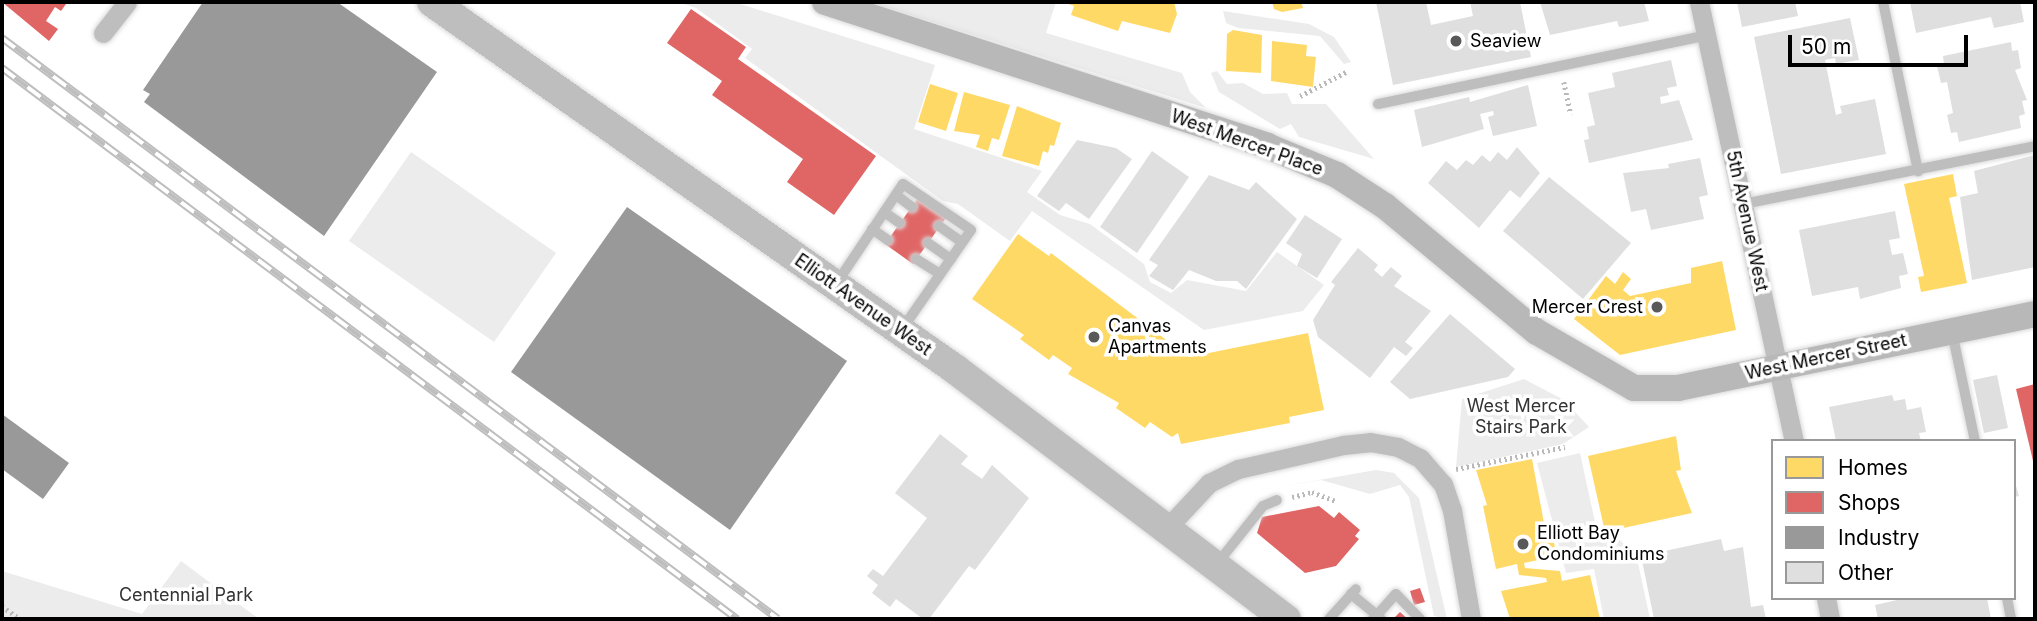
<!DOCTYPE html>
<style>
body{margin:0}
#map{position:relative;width:2037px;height:621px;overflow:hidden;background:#fff;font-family:Inter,sans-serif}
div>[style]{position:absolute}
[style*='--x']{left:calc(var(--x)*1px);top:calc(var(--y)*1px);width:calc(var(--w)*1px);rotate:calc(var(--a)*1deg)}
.green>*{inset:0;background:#ececec}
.homes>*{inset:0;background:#ffd966}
.shops>*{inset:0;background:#e06666}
.industry>*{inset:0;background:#999}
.building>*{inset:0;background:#dfdfdf}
.path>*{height:4.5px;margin-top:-2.25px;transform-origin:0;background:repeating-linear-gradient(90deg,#b9b9b9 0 2px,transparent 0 5.5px)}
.roads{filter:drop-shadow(0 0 2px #dbdbdb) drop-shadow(0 0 2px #dbdbdb)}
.service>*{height:10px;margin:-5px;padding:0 5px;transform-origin:5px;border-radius:5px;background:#bebebe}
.minor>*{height:19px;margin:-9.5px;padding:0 9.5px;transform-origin:9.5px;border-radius:9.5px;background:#bebebe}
.secondary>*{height:26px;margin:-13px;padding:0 13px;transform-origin:13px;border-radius:13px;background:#b8b8b8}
.primary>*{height:30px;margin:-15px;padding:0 15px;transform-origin:15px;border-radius:15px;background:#bebebe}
.rail>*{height:8px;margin-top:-4px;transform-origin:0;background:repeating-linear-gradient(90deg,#fff 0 16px,#bebebe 0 32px);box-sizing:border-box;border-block:2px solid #bebebe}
.dots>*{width:19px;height:19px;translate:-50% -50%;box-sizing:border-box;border:4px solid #fff;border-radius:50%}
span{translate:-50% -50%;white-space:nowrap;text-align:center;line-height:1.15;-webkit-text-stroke:7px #fff;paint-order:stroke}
.poi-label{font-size:18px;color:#000}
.left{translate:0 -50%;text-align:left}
.right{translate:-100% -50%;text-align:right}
.street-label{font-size:18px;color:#000}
.park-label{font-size:18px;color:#333}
.frame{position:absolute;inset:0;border:4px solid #000;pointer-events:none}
.legend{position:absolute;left:1771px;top:439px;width:245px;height:161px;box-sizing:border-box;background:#fff;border:2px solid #999;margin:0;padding:9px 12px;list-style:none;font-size:21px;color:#000}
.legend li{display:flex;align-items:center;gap:14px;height:35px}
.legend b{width:35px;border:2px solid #999}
.scale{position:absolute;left:1788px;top:35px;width:180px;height:32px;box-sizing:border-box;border:4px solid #000;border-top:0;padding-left:9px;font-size:21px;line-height:24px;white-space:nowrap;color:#000;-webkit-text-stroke:5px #fff;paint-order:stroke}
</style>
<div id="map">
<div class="green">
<i style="clip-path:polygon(678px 2px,734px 2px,935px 65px,914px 129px,1042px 171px,1027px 192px,1060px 215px,1090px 224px,1144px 264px,1150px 282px,1171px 293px,1187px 280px,1246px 291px,1277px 252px,1324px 285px,1303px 311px,1204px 330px,1032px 211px,1010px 241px,958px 204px,943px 201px,745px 58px,752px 49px,696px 8px)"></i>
<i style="clip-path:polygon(869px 2px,1056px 2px,1046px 33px,1182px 73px,1190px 92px,1206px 108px)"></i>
<i style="clip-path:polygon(1223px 11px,1309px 24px,1334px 37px,1351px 62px,1344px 64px,1320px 36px,1238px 28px,1226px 23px)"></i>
<i style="clip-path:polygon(1217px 71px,1227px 84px,1243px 83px,1263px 94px,1287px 93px,1292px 104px,1326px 104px,1374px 159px,1299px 137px,1291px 124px,1280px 129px,1219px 92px,1211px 73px)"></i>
<i style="clip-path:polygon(411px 152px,556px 253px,494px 342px,349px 241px)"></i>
<i style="clip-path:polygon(1524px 379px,1564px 400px,1589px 427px,1563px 444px,1456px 467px,1462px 399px)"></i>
<i style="clip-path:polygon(1580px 453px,1598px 536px,1616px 536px,1637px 558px,1650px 619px,1604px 619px,1594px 569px,1566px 573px,1537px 463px)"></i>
<i style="clip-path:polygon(1376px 470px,1394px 473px,1419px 498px,1447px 619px,1434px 616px,1409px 497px,1400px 485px,1370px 494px,1321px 480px,1255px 491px)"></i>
<i style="clip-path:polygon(181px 561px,259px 619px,2px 619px,2px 571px,142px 614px)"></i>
</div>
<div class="homes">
<i style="clip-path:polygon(1062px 2px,1174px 2px,1177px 14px,1170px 33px,1122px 21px,1118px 31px,1071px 15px,1074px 6px)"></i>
<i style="clip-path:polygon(1272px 2px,1301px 2px,1303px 8px,1282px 12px,1274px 9px)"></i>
<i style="clip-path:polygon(1233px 30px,1262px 35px,1261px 73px,1226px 71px,1227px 34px)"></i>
<i style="clip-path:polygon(1272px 41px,1307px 45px,1306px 56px,1316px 57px,1313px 87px,1271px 81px)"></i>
<i style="clip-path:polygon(930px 84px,958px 93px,946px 131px,918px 122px)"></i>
<i style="clip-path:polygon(964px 92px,1010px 105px,999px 140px,992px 138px,988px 151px,976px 147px,980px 135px,954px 131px)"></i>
<i style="clip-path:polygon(1017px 106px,1061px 123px,1054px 146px,1050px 145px,1048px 153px,1043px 151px,1039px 166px,1002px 156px)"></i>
<i style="clip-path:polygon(1953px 174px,1957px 196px,1949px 198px,1967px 283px,1921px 292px,1918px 277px,1924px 276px,1904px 184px)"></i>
<i style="clip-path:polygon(1018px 234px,1049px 256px,1051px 253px,1189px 357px,1308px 333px,1324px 410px,1289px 417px,1290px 423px,1181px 444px,1178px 433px,1172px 437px,1150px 422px,1145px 428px,1116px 408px,1119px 403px,1068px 374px,1072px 368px,1053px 355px,1049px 360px,1020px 339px,1024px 335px,972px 299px)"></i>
<i style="clip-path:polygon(1722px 261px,1736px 330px,1620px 355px,1574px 319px,1606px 276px,1615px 284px,1623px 272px,1631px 279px,1623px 290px,1630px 296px,1691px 283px,1691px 268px)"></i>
<i style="clip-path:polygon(1676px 436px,1681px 470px,1676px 471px,1692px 513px,1605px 532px,1588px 456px)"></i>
<i style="clip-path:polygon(1532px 459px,1544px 523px,1539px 524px,1541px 533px,1551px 530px,1557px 556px,1524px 563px,1525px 568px,1560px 571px,1562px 581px,1590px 575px,1600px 619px,1510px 619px,1501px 591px,1547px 582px,1546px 578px,1519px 575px,1517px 564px,1496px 569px,1483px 506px,1487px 505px,1476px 470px)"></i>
</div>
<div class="shops">
<i style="clip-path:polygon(2px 2px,63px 2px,66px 4px,61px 11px,55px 7px,46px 21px,58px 29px,49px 41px)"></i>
<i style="clip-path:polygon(691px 9px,746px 47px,738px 59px,876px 156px,834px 215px,787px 182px,803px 159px,712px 95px,722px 81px,667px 43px)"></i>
<i style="clip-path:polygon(918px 198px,946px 218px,913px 264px,885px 244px)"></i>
<i style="clip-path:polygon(2035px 384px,2035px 465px,2034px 465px,2016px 389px)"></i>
<i style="clip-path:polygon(1319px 506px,1334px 518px,1339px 512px,1360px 530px,1355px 536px,1359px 539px,1336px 566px,1305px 573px,1257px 533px,1262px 517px)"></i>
<i style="clip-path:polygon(1420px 588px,1425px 602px,1414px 605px,1410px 591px)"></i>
<i style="clip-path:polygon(1400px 612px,1408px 619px,1393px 619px)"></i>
</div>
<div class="industry">
<i style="clip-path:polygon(203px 2px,337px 2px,437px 72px,324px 236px,144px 102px,150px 94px,143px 90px)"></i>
<i style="clip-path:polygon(627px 207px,847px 361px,730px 530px,511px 372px)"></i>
<i style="clip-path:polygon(2px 414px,69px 463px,43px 499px,2px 469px)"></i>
</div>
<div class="building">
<i style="clip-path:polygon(1376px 2px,1426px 2px,1431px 25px,1473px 16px,1470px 2px,1520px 2px,1531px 57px,1393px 85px)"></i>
<i style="clip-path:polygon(1540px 2px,1644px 2px,1649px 21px,1619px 27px,1617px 21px,1550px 35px)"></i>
<i style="clip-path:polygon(1737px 2px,1795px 2px,1798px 16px,1742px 27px)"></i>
<i style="clip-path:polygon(1910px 2px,2020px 2px,2024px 22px,1994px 28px,1991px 17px,1916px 33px)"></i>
<i style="clip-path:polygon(1850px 18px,1859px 60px,1836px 64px,1835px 58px,1825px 60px,1836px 115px,1842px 113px,1840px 106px,1875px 99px,1886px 154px,1781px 174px,1754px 37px)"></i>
<i style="clip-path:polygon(2011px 42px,2012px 51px,2018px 50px,2021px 68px,2015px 70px,2027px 100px,2022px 101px,2025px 114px,2019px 116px,2021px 128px,1959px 142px,1957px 132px,1951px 133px,1947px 115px,1953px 113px,1947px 82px,1941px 83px,1937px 66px,1944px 65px,1943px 56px)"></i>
<i style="clip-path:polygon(1671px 60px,1677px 86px,1667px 88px,1669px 95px,1660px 97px,1661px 104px,1679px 100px,1693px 140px,1589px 163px,1584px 140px,1589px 139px,1587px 127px,1595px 125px,1588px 93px,1615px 87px,1612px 73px)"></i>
<i style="clip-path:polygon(1528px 85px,1537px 126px,1493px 136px,1488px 117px,1494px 115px,1493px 111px,1480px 114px,1484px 129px,1422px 147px,1414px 110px,1469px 97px,1470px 102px)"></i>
<i style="clip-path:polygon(1077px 140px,1116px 148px,1132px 159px,1089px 219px,1066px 203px,1059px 211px,1037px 196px)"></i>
<i style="clip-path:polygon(1517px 147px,1540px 173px,1520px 198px,1510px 190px,1479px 228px,1428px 183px,1446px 161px,1457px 170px,1466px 160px,1473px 165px,1482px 155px,1490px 162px,1498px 152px,1507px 160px)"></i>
<i style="clip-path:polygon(1152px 151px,1189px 177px,1137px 253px,1100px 227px)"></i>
<i style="clip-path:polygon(2035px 155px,2035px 267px,1972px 280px,1960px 197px,1978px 193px,1974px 171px)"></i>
<i style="clip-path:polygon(1700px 158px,1708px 195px,1699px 197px,1704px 219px,1651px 230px,1646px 209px,1631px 212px,1623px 173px,1669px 168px,1668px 164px)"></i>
<i style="clip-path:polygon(1209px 175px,1249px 190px,1256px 182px,1297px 219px,1246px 289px,1237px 281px,1216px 281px,1189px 270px,1173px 290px,1149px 276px,1158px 265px,1149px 260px)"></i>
<i style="clip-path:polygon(1549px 177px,1631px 243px,1583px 299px,1503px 231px)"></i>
<i style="clip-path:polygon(1895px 211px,1900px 238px,1889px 240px,1892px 255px,1903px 253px,1908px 274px,1899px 276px,1901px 288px,1860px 299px,1858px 287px,1812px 296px,1799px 230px)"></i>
<i style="clip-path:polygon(1305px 215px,1342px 239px,1317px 278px,1297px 266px,1302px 254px,1286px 243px)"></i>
<i style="clip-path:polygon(1358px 248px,1378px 265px,1374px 270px,1382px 277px,1391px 267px,1402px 276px,1394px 286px,1431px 311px,1405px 342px,1413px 348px,1406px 356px,1394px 347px,1370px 378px,1318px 337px,1313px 320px,1335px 285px,1331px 282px)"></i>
<i style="clip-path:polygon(1450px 314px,1515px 369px,1508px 377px,1410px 399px,1390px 382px)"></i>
<i style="clip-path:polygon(1997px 375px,2008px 428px,1984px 433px,1973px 380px)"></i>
<i style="clip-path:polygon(1892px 395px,1894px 401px,1905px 399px,1907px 410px,1921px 407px,1926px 432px,1919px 433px,1921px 441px,1836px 441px,1829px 407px)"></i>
<i style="clip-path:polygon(940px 434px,968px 456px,961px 464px,982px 479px,992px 465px,1029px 498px,975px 570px,969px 566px,929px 619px,923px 619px,896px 599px,890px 607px,872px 593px,878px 585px,867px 576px,873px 569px,883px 576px,927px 518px,895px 493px)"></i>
<i style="clip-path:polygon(2014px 479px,2019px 496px,2014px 497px)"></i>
<i style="clip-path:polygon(1721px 539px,1724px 551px,1743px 547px,1751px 607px,1763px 605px,1766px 619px,1654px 619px,1641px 556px)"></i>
<i style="clip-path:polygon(1906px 598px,1987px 598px,1991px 619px,1878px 619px,1875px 605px)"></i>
</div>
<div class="path">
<i style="--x:1564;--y:82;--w:33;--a:78"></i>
<i style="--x:1300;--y:96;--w:54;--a:-27.5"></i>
<i style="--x:1456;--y:469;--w:111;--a:-11.4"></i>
<i style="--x:1292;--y:497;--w:21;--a:-14"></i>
<i style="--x:1312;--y:492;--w:25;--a:21"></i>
<i style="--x:2;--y:606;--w:22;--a:36"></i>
</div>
<div class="roads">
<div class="service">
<i style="--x:1883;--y:2;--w:173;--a:78.3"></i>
<i style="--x:1378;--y:104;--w:336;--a:-11.8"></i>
<i style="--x:896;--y:195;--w:20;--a:37"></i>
<i style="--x:1743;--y:204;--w:298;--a:-11.2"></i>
<i style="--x:884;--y:212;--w:19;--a:35"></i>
<i style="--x:939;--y:226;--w:28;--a:35"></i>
<i style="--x:872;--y:229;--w:19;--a:35"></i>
<i style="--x:928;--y:243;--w:28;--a:35"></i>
<i style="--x:916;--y:259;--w:28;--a:32"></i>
<i style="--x:836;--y:284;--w:120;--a:-56.2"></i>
<i style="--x:903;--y:184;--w:82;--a:34.1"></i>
<i style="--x:971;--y:230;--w:119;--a:124.8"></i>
<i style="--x:1952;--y:332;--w:111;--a:78.1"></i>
<i style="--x:1216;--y:565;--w:75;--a:-51.5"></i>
<i style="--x:1263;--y:506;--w:15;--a:-23"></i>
<i style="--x:1351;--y:594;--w:33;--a:39"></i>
<i style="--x:1377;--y:615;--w:6;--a:135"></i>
<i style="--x:2007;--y:598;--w:21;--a:79"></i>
<i style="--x:1329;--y:619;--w:40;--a:-48"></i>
<i style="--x:1381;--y:619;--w:6;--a:-135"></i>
<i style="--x:1377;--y:615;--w:28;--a:-48"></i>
<i style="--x:1396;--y:594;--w:35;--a:46"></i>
</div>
<div class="minor">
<i style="--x:1699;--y:2;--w:449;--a:77.8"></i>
<i style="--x:103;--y:33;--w:39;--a:-52"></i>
<i style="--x:1167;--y:528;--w:62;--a:-47"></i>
<i style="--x:1209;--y:483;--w:32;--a:-26"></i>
<i style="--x:1238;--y:469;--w:108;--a:-12.9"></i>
<i style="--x:1343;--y:445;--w:27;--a:-6"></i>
<i style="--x:1370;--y:442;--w:28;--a:10"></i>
<i style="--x:1398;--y:447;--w:25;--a:27"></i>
<i style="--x:1420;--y:458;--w:35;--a:49"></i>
<i style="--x:1443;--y:484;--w:28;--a:71"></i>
<i style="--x:1452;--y:510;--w:111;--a:80.1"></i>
<i style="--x:1826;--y:598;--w:21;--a:79"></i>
</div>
<div class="secondary">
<i style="--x:825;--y:2;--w:465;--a:18"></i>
<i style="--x:1267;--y:146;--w:76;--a:22.5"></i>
<i style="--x:1337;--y:175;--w:57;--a:32.9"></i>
<i style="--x:1385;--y:206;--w:197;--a:39.7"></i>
<i style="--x:1537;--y:332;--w:112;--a:30"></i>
<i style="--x:1634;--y:388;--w:44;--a:0"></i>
<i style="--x:1678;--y:388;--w:365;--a:-11.7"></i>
</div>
<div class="primary">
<i style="--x:432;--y:2;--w:639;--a:35.06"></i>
<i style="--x:955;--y:369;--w:415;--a:37.1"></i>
</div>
</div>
<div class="rail">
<i style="--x:2;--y:38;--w:969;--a:36.82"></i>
<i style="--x:2;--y:68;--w:919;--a:36.86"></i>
</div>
<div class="dots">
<i style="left:1456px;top:41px;background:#595959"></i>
<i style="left:1657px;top:307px;background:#595959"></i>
<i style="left:1094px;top:337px;background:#595959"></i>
<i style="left:1523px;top:544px;background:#595959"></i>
</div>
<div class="poi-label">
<span class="left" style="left:1470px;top:41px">Seaview</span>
<span class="right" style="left:1643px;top:307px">Mercer Crest</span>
<span class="left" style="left:1108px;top:337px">Canvas<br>Apartments</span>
<span class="left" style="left:1537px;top:544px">Elliott Bay<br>Condominiums</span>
</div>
<div class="street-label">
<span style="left:1247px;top:143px;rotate:20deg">West Mercer Place</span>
<span style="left:1747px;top:221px;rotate:78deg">5th Avenue West</span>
<span style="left:863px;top:305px;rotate:35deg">Elliott Avenue West</span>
<span style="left:1826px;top:357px;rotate:-12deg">West Mercer Street</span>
</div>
<div class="park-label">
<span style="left:1521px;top:417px">West Mercer<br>Stairs Park</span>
<span style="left:186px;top:595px">Centennial Park</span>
</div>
<div class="frame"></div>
<ul class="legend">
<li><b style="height:19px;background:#ffd966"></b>Homes</li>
<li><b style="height:19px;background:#e06666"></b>Shops</li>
<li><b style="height:19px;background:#999"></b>Industry</li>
<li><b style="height:19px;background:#dfdfdf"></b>Other</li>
</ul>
<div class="scale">50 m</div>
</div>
